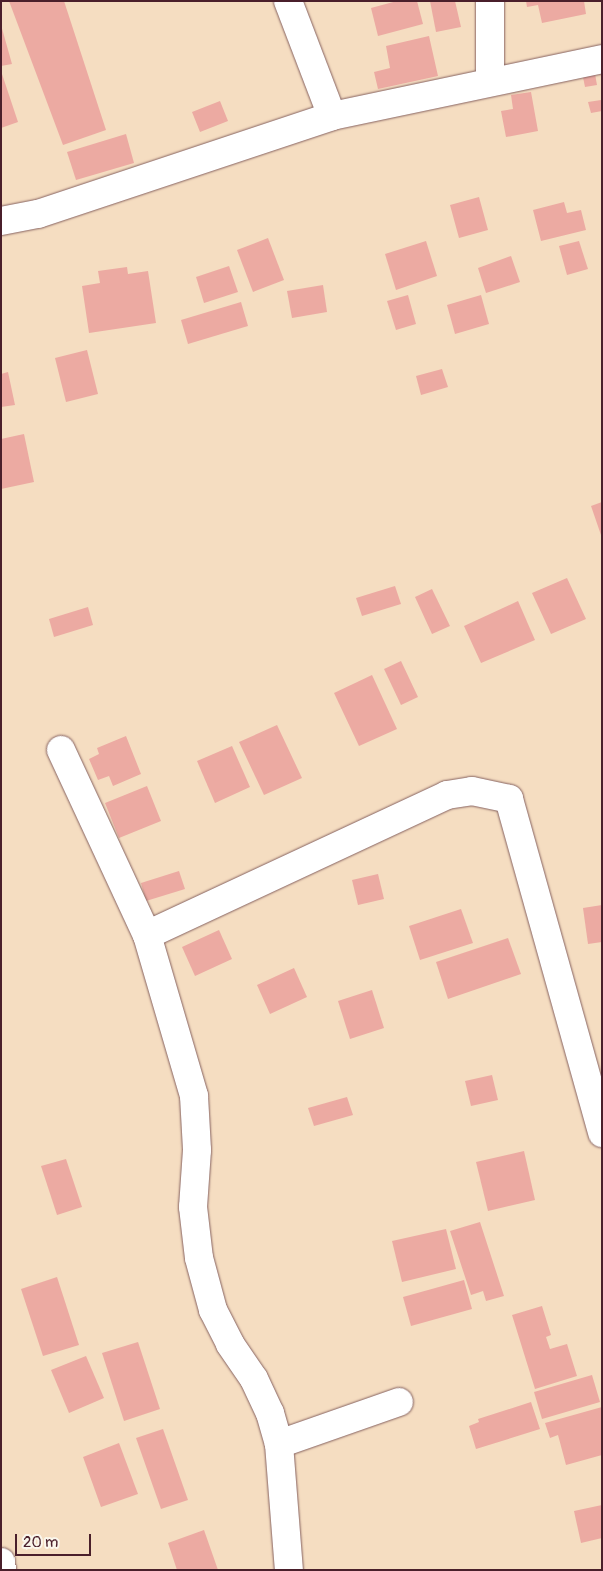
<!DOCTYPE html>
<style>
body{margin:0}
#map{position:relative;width:603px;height:1571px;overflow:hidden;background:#f5ddc1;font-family:Pangolin,sans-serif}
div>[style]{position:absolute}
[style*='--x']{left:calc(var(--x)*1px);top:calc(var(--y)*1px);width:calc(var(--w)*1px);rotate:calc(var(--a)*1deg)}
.building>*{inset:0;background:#ecaaa2}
.roads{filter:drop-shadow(0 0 1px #866260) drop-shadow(0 0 1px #866260)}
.minor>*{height:28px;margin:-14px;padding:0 14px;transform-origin:14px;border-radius:14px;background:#fff}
span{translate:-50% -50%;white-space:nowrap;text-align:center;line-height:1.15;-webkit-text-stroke:4px #fbf7ec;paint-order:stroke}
.frame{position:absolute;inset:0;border:2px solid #4a1f2b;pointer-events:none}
.scale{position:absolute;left:15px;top:1534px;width:76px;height:22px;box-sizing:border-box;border:2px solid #4a1f2b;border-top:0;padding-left:6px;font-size:15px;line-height:18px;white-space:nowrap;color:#4a1f2b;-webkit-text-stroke:4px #fbf7ec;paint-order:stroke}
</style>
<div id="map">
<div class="building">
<i style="clip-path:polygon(9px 1px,64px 1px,106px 130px,63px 145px)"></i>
<i style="clip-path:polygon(397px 1px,417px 1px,423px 24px,378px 36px,371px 8px)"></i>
<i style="clip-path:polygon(430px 1px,455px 1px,461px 27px,436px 32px)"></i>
<i style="clip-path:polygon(526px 1px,584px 1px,586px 14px,542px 23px,538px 5px,527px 7px)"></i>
<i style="clip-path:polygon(1px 25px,12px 64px,1px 66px)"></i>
<i style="clip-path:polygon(429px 36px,438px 76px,378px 89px,374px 72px,390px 68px,386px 46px)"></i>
<i style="clip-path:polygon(1px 71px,18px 122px,1px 128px)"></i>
<i style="clip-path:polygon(595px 74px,597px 85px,585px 87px,583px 77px)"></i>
<i style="clip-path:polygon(531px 92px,538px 131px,506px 137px,501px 111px,513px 109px,511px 95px)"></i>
<i style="clip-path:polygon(601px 100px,602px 111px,591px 113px,588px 102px)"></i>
<i style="clip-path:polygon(220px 101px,228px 121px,200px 132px,192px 112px)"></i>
<i style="clip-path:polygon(126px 134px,134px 163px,76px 180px,67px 152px)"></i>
<i style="clip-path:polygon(479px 197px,488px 230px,459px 238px,450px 205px)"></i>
<i style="clip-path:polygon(564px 202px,567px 213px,581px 210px,586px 230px,541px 241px,533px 210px)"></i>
<i style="clip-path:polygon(268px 238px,284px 280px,253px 292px,237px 250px)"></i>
<i style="clip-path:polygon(426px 241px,437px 276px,396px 290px,385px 254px)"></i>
<i style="clip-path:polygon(579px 241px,588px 269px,567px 275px,559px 246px)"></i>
<i style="clip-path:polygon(511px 256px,520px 282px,486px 293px,478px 268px)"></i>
<i style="clip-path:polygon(229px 266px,238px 292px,204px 303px,196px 277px)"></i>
<i style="clip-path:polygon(127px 267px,128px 274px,148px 271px,156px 323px,89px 333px,82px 286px,100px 283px,98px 271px)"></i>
<i style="clip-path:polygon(323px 285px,327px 312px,292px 318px,287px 291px)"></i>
<i style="clip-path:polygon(408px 295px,416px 324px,396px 330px,387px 301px)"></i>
<i style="clip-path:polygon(481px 295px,489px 324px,455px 334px,447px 305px)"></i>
<i style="clip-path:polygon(241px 302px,248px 326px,188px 344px,181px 320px)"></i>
<i style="clip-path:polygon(87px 350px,98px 394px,66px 402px,55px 358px)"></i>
<i style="clip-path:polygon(442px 369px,448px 387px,421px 395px,416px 376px)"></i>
<i style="clip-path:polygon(8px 372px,15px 405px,1px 407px,1px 374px)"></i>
<i style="clip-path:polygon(24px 434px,34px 482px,1px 489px,1px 439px)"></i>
<i style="clip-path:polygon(602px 502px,602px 535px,601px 535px,591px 506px)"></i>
<i style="clip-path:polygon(567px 578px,586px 619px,551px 634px,532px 593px)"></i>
<i style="clip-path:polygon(395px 586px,401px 604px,362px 616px,356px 598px)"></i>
<i style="clip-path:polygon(432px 589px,450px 626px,432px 634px,415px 597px)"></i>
<i style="clip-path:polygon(518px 601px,535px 640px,481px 663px,464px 626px)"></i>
<i style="clip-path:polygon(88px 607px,93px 625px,54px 637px,49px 619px)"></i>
<i style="clip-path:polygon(401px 661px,418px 697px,401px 705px,384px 669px)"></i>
<i style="clip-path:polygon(372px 675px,397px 729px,359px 746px,334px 693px)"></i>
<i style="clip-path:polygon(277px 725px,302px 778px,264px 795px,239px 742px)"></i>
<i style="clip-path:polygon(126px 736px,141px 774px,113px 786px,109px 776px,98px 780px,89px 759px,99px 754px,97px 748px)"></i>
<i style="clip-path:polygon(232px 746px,250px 787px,215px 803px,197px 761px)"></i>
<i style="clip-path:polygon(147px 786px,161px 821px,119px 838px,105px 803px)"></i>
<i style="clip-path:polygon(179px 871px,185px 889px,146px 901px,141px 883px)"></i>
<i style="clip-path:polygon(378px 874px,384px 899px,358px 905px,352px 880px)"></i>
<i style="clip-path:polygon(602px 905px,602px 942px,588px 944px,583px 908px)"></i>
<i style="clip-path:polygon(461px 909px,473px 943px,420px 960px,409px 926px)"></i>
<i style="clip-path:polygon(219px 930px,232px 959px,195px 976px,182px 947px)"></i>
<i style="clip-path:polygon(508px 938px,521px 974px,448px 999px,436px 962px)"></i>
<i style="clip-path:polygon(294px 968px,307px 997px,270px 1014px,257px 985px)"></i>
<i style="clip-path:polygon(372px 990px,384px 1028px,350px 1039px,338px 1001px)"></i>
<i style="clip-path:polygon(492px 1075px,498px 1100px,471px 1106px,465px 1081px)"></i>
<i style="clip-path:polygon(347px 1097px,353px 1115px,314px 1126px,308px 1108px)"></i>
<i style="clip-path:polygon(524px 1151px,535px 1200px,488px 1211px,476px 1162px)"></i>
<i style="clip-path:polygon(66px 1159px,82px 1207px,57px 1215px,41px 1166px)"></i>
<i style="clip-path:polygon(480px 1222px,504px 1296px,486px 1301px,483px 1291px,471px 1295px,450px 1231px)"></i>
<i style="clip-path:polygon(446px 1229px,456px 1269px,402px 1282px,392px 1241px)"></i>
<i style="clip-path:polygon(57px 1277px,79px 1345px,43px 1356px,21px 1289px)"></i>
<i style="clip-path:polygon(464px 1280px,472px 1309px,411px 1326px,403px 1297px)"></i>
<i style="clip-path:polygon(542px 1306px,551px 1335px,546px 1337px,550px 1349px,567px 1344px,577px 1376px,535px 1389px,512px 1315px)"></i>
<i style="clip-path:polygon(138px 1342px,160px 1409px,124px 1421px,102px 1353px)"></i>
<i style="clip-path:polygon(86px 1356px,104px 1398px,69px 1413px,51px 1370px)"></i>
<i style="clip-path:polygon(592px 1375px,600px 1402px,542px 1419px,534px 1392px)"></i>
<i style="clip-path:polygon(531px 1402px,540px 1429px,476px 1449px,469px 1426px,479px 1422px,478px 1419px)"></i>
<i style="clip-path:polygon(602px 1407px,602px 1455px,566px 1465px,558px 1435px,550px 1438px,545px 1423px)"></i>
<i style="clip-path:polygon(163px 1429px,188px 1500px,161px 1509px,136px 1438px)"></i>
<i style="clip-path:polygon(119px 1443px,138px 1494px,101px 1507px,83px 1457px)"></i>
<i style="clip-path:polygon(602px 1505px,602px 1538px,581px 1543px,574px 1511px)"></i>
<i style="clip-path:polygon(204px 1530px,218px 1570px,177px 1570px,168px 1543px)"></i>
</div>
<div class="roads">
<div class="minor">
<i style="--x:288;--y:1;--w:123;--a:69.1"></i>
<i style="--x:490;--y:81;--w:80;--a:-90"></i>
<i style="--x:1;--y:221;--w:38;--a:-11"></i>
<i style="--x:38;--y:214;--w:310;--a:-18.4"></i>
<i style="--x:332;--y:116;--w:276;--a:-11.9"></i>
<i style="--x:61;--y:750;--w:204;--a:65.1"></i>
<i style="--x:147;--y:935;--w:168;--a:73.7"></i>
<i style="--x:194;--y:1096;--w:54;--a:86.8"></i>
<i style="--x:197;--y:1150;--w:57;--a:94"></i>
<i style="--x:193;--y:1207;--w:51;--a:83.3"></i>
<i style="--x:199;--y:1258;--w:54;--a:74.9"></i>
<i style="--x:213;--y:1310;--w:38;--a:63"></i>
<i style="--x:230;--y:1344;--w:42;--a:55.6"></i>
<i style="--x:254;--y:1379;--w:38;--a:65"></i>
<i style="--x:270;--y:1413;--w:32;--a:74"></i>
<i style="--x:279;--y:1444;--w:126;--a:85.5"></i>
<i style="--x:147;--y:935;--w:331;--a:-25"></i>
<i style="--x:447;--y:795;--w:25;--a:-9"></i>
<i style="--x:472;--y:791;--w:38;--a:12"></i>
<i style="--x:509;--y:799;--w:347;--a:74.4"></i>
<i style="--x:279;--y:1444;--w:127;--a:-19.3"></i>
<i style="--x:1;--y:1562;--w:8;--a:83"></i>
</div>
</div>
<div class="frame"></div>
<div class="scale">20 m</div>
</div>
